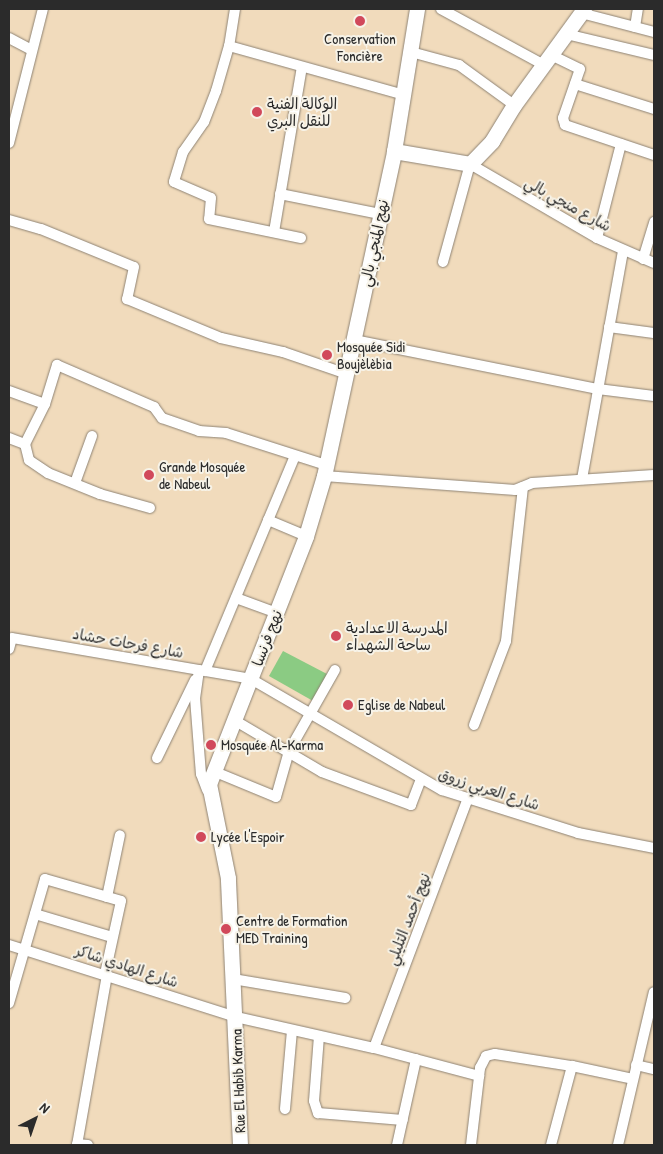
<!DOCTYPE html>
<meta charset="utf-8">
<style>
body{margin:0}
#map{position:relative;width:663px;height:1154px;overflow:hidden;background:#f1dbbc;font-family:"Patrick Hand","Playpen Sans Arabic",sans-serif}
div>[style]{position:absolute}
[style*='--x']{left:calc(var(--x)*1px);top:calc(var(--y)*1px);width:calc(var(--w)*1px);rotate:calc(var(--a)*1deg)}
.green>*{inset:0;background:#8bcb83}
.roads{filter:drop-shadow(0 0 1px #8e8374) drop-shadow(0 0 1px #8e8374)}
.street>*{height:10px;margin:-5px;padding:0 5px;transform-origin:5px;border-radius:5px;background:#fff}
.secondary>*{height:15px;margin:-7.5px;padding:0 7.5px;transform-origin:7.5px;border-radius:7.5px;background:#fff}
.dots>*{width:14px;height:14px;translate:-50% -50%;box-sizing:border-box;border:2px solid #f7f3e8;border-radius:50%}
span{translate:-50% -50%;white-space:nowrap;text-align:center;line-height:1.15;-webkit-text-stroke:4px #f7f3e8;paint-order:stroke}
.poi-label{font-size:15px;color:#2b2b2b}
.left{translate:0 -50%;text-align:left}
.street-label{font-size:15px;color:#2b2b2b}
.frame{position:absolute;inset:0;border:10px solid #2b2b2b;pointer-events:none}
.north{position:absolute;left:10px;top:1094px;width:50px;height:50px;-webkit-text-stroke:4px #f7f3e8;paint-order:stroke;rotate:41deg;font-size:14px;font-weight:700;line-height:20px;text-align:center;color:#2b2b2b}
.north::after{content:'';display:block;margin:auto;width:18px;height:22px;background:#2b2b2b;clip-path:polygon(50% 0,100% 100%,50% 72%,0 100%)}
</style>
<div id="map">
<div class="green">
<i style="clip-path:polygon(283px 651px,327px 674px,313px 701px,269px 676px)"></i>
</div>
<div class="roads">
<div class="street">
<i style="--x:235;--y:9;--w:37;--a:99"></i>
<i style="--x:229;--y:46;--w:47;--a:106.1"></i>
<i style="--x:216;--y:91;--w:33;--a:111"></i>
<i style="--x:204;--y:122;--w:37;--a:125"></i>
<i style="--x:183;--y:152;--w:31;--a:107"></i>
<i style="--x:174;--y:182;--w:40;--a:23.4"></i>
<i style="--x:211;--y:198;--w:21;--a:95"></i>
<i style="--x:209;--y:219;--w:94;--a:11.7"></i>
<i style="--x:441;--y:9;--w:117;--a:28.5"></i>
<i style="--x:581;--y:13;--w:75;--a:14.6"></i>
<i style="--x:635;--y:27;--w:18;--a:-81"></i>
<i style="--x:566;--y:34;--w:90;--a:13.4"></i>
<i style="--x:9;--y:38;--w:26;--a:28"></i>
<i style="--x:229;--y:46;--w:183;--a:15.6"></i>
<i style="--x:411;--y:52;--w:50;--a:15.2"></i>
<i style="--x:459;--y:65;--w:68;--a:36"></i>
<i style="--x:551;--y:55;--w:32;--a:26"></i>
<i style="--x:580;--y:69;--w:52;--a:109.1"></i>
<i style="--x:563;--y:118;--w:7;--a:74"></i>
<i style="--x:565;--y:125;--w:94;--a:18.6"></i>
<i style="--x:575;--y:84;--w:83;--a:17.6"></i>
<i style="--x:9;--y:143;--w:138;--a:-75.8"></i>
<i style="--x:280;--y:194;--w:102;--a:11.3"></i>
<i style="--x:9;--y:220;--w:33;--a:16"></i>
<i style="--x:41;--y:229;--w:100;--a:22.2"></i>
<i style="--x:134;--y:267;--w:33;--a:102"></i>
<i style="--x:127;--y:299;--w:102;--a:22.5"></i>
<i style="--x:221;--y:338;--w:64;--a:12.7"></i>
<i style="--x:283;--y:352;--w:68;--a:19"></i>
<i style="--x:274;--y:232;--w:167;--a:-80.4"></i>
<i style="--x:597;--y:238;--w:97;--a:-75.7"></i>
<i style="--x:643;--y:259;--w:39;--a:-73"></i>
<i style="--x:443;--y:262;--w:102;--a:-74.6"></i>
<i style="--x:470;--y:164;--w:147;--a:30.2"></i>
<i style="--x:597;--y:238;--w:62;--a:23.7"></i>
<i style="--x:609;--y:327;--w:45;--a:7.6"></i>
<i style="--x:354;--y:340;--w:249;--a:11.4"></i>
<i style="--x:598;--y:389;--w:56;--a:7.1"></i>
<i style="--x:9;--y:391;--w:38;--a:20"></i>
<i style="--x:9;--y:438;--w:17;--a:21"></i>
<i style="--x:324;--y:476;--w:192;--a:4.2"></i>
<i style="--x:515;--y:490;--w:18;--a:-22"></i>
<i style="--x:532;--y:483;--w:122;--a:-3.8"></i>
<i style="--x:582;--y:479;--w:232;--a:-79.8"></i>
<i style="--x:75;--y:483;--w:50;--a:-70.1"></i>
<i style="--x:150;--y:508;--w:52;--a:-164.4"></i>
<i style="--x:100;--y:494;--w:56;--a:-158"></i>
<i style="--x:48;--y:473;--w:23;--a:-146"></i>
<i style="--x:29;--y:460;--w:16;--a:-104"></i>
<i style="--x:25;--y:444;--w:45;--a:-63.4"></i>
<i style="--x:45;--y:404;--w:41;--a:-72.9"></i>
<i style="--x:57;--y:365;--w:106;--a:23.4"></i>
<i style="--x:154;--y:407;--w:14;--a:54"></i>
<i style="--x:162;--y:418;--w:39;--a:19"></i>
<i style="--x:199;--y:431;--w:27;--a:4"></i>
<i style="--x:226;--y:433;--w:105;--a:17.7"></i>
<i style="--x:268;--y:520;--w:41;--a:22.8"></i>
<i style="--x:236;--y:598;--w:44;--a:20.1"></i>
<i style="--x:9;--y:649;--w:11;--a:-75"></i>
<i style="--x:12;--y:638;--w:242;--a:9.7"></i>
<i style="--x:251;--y:679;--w:221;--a:30.2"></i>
<i style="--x:442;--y:790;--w:143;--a:17.5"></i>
<i style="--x:578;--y:833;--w:77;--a:11.2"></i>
<i style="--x:199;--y:670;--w:28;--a:98"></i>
<i style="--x:195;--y:698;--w:76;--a:85.5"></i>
<i style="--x:201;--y:774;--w:17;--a:69"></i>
<i style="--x:205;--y:671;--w:233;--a:-67.3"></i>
<i style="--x:234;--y:720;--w:102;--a:30.6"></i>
<i style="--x:322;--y:772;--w:95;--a:20.3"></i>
<i style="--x:411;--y:805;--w:26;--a:-69"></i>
<i style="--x:474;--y:725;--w:90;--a:-69.1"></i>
<i style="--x:506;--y:641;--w:155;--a:-83.7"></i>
<i style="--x:157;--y:758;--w:87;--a:-64"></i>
<i style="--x:213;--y:771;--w:68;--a:22.4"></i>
<i style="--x:276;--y:797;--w:48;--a:-74.2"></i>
<i style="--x:289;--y:751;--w:93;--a:-60.4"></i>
<i style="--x:107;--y:897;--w:63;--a:-78.2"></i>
<i style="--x:35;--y:914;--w:80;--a:16.6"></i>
<i style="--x:9;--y:945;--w:238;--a:17.6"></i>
<i style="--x:236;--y:1017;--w:141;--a:12.7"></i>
<i style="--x:374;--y:1048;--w:109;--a:14.9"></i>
<i style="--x:233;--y:979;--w:114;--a:9.6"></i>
<i style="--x:9;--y:1003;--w:129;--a:-73.8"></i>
<i style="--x:45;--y:879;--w:79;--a:16.1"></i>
<i style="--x:121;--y:901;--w:75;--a:102.4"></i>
<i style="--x:319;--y:1036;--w:65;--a:94.4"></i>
<i style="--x:314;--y:1101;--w:13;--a:72"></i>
<i style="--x:318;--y:1113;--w:85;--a:4.7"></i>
<i style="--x:374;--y:1048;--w:265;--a:-69.4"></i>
<i style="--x:636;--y:1065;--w:18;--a:13"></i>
<i style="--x:285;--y:1109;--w:79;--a:-84.9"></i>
<i style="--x:77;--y:1144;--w:11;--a:5"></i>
<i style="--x:77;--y:1145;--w:173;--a:-80"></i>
<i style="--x:397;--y:1145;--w:88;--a:-77.5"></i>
<i style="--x:471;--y:1145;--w:78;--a:-83.3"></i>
<i style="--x:480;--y:1068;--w:13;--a:-63"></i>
<i style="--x:486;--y:1056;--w:9;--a:-13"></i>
<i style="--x:495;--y:1054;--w:78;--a:8.9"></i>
<i style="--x:572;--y:1066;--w:62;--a:12"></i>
<i style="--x:551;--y:1145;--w:82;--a:-75.1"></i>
<i style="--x:618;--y:1145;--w:157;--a:-76.8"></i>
</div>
<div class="secondary">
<i style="--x:394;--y:151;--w:77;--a:9.7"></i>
<i style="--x:470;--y:164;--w:32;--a:-46"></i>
<i style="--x:492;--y:141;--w:42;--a:-58.6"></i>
<i style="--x:514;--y:105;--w:119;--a:-53.9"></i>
<i style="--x:240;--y:1145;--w:267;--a:-92.6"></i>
<i style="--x:228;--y:878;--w:96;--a:-101.4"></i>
<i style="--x:209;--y:784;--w:266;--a:-68.6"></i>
<i style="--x:306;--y:536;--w:63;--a:-73.3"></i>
<i style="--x:324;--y:476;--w:332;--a:-77.8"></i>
<i style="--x:394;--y:151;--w:144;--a:-80.8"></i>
</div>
</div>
<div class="dots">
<i style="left:360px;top:21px;background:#d1495b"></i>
<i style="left:257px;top:112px;background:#d1495b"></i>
<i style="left:327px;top:355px;background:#d1495b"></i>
<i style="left:149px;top:475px;background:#d1495b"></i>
<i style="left:336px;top:636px;background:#d1495b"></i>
<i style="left:348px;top:705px;background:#d1495b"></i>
<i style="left:211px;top:745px;background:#d1495b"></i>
<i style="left:201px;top:837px;background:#d1495b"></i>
<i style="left:226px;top:929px;background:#d1495b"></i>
</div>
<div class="poi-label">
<span style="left:360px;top:47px">Conservation<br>Foncière</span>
<span class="left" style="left:267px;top:112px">الوكالة الفنية<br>للنقل البري</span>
<span class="left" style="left:337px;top:355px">Mosquée Sidi<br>Boujèlèbia</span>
<span class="left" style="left:159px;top:475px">Grande Mosquée<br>de Nabeul</span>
<span class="left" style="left:346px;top:636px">المدرسة الاعدادية<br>ساحة الشهداء</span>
<span class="left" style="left:358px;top:705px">Eglise de Nabeul</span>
<span class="left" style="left:221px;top:745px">Mosquée Al-Karma</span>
<span class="left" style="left:211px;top:837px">Lycée l'Espoir</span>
<span class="left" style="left:236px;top:929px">Centre de Formation<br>MED Training</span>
</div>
<div class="street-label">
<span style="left:568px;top:204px;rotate:29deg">شارع منجي بالي</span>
<span style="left:374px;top:243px;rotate:-78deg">نهج المنجي بالي</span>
<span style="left:267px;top:638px;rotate:-69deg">نهج فرنسا</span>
<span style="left:128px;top:643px;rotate:10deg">شارع فرحات حشاد</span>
<span style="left:489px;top:789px;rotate:18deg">شارع العربي زروق</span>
<span style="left:408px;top:919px;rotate:-69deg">نهج أحمد التليلي</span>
<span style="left:127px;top:966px;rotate:18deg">شارع الهادي شاكر</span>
<span style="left:238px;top:1081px;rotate:-92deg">Rue El Habib Karma</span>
</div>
<div class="frame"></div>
<div class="north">N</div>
</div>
